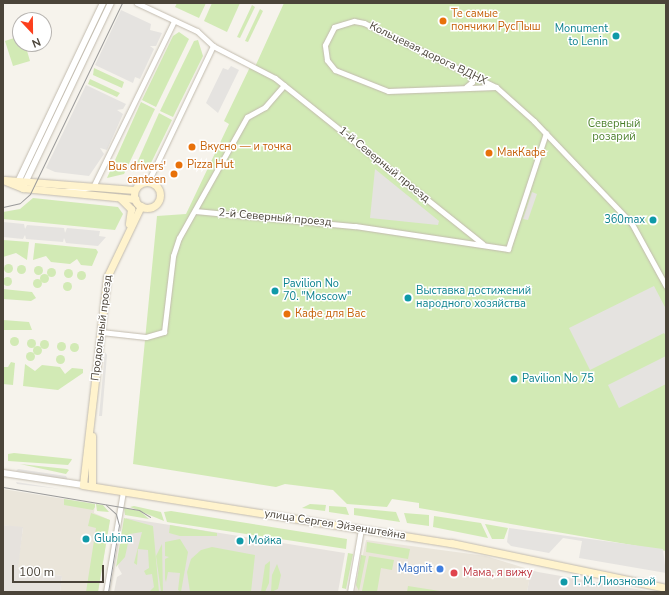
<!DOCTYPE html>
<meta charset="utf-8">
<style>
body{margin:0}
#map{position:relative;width:669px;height:595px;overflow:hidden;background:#f6f3ec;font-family:"Nunito Sans",sans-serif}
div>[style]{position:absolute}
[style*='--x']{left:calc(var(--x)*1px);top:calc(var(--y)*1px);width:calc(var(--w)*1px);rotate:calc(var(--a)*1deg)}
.residential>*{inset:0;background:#eae5da}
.industrial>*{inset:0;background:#e6e2dd}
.green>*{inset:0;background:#d2eab5}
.round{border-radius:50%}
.parking>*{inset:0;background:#e5e3e0}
.roads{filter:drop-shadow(0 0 1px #c2bbae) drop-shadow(0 0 1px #c2bbae)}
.minor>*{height:5px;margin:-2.5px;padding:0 2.5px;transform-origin:2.5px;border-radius:2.5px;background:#fff}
.tertiary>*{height:6px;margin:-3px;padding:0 3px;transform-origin:3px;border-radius:3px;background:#fff}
.secondary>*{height:7px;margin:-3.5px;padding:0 3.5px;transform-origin:3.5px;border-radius:3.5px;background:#fff3cd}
.secondary>.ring{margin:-3.5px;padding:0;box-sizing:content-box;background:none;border:7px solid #fff3cd;border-radius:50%}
.tram>*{height:1px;margin:-0.5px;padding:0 0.5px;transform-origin:0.5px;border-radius:0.5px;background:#9a9a9a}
.dots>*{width:11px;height:11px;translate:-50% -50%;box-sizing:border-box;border:2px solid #fff;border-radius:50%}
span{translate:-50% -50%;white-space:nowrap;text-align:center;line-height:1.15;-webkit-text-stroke:3px #fff;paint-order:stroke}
.food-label{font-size:11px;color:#c56008}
.left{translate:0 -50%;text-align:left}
.right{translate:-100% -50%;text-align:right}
.culture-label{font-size:11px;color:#0d838f}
.street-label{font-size:11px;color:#4b4439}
.park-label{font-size:11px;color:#4a7f2a}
.shop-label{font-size:11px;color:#366cbe}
.health-label{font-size:11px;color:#be3a42}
.frame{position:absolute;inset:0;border:4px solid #4b4439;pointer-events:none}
.north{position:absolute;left:12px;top:12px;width:40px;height:40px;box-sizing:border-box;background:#fff;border:1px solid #b7b4b0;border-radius:50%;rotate:158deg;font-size:11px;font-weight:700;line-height:16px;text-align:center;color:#4b4439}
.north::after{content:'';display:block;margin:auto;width:14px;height:18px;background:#fc3f1d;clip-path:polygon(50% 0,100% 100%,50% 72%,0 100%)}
.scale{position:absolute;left:12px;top:565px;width:92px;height:18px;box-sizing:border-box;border:2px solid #4b4439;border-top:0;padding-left:5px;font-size:12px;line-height:14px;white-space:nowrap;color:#4b4439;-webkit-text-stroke:3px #fff;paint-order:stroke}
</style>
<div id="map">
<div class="residential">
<i style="clip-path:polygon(3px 489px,95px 504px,94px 513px,110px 520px,98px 592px,60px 592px,62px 576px,17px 569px,23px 528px,3px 525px)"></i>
<i style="clip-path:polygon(366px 540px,486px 556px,531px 570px,527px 592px,355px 592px)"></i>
</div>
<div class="industrial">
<i style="clip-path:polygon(126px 518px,345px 553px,338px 592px,114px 592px,117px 577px,122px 574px,118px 567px)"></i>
<i style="clip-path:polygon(3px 525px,23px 527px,18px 569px,62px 576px,60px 592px,3px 592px)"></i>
<i style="clip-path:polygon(531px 570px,538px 572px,653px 592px,527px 592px)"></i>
</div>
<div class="green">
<i style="clip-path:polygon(177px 3px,206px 3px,199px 18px,175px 7px)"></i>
<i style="clip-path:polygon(212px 3px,240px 3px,227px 32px,204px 21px)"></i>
<i style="clip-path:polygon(284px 3px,666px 3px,666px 551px,419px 508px,419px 503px,392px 499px,387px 507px,347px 504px,333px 490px,285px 484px,276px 487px,133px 464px,157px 216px,186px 214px,229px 124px,224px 121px,250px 67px,254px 69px)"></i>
<i style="clip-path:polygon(252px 5px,255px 7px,240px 38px,237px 37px)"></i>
<i style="clip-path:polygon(260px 9px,263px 11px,248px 42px,245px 41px)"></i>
<i style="clip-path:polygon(179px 32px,189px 39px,156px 107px,142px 100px,173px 36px)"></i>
<i style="clip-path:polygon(20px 36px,20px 44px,25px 44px,30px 61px,13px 66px,5px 41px)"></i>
<i style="clip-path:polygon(198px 40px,203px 56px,173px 117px,160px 111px,194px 41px)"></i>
<i style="clip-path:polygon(94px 68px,124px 82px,122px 88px,93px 75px)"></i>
<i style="clip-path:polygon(90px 79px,120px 93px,117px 97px,88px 84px)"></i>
<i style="clip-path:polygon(141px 102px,155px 109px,124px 174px,107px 178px)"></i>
<i style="clip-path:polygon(159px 113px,172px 120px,151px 163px,133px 172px)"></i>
<i style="clip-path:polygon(33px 198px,118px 207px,123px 214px,115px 230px,3px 219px,3px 212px,20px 209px)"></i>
<i style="clip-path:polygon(3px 240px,29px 242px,27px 260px,16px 253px,3px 257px)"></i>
<i style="clip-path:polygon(35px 243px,96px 249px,98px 252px,92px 266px,81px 265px,77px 259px,70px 264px,51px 262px,46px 256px,33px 260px)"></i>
<i class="round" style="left:3.5px;top:263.5px;width:9px;height:9px"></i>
<i class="round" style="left:16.5px;top:264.5px;width:9px;height:9px"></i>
<i class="round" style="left:33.5px;top:265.5px;width:9px;height:9px"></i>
<i class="round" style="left:46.5px;top:267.5px;width:9px;height:9px"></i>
<i class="round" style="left:63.5px;top:268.5px;width:9px;height:9px"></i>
<i class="round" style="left:76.5px;top:270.5px;width:9px;height:9px"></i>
<i class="round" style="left:39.5px;top:273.5px;width:9px;height:9px"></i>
<i class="round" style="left:2.5px;top:276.5px;width:9px;height:9px"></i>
<i class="round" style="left:32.5px;top:278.5px;width:9px;height:9px"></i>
<i class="round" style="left:62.5px;top:281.5px;width:9px;height:9px"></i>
<i style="clip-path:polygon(3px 289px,32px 292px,36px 298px,31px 301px,3px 299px)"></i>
<i style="clip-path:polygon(3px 320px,29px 322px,32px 330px,3px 330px)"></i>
<i class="round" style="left:9.5px;top:336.5px;width:9px;height:9px"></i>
<i class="round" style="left:26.5px;top:338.5px;width:9px;height:9px"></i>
<i class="round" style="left:39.5px;top:339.5px;width:9px;height:9px"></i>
<i class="round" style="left:56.5px;top:341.5px;width:9px;height:9px"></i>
<i class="round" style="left:69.5px;top:342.5px;width:9px;height:9px"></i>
<i class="round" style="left:32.5px;top:345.5px;width:9px;height:9px"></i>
<i class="round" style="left:25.5px;top:351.5px;width:9px;height:9px"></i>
<i class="round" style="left:55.5px;top:354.5px;width:9px;height:9px"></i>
<i style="clip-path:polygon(11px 362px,15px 363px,13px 385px,3px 384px,3px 367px,8px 367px)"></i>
<i style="clip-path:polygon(25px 364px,35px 371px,42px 365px,60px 367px,65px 374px,72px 368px,83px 369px,83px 373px,58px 390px,23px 386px)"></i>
<i style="clip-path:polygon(14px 453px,72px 459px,71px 461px,68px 465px,8px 461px,8px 454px)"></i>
<i style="clip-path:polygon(20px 464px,67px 469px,69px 470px,66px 474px)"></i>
<i style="clip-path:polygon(64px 499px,95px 504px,95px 507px,93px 510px,64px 505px)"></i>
<i style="clip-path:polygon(96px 504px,103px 505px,109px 512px,97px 511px)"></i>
<i style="clip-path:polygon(310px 504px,326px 505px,325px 511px,302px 508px)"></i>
<i style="clip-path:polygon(134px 506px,161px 512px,164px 521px,130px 507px)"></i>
<i style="clip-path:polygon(329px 506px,346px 507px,349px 515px,329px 512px)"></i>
<i style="clip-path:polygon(124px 508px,140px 511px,149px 519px,125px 515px)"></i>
<i style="clip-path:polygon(354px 508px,396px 512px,400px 522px,354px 515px)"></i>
<i style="clip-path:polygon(171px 511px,347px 539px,346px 549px,167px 522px,164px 512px)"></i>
<i style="clip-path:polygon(91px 513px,110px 520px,98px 592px,86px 592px,96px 528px,88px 526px)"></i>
<i style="clip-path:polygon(404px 513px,429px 515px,429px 526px,407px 523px)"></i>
<i style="clip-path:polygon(434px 516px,481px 523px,488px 538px,433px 527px)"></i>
<i style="clip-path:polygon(124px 518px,153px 526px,159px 592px,149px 592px,154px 587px,152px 574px,146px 575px,144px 571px,149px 568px,148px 550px,138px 549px,137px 565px,134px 563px,142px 532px,130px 534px,125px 557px,116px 567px)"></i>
<i style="clip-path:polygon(485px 524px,508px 528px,504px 539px,492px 539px)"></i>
<i style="clip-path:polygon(170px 525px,217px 533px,217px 536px,180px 536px,169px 533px)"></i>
<i style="clip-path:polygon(180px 539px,188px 552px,181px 592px,178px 590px,180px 573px,168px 572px,166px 582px,165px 579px,165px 559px,169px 557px,165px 556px,165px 542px)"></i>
<i style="clip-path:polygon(367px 542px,410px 549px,408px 559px,366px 552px)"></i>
<i style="clip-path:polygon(162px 544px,163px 592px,161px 592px,156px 556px)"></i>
<i style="clip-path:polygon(212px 547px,255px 555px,251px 592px,190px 592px,187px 572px,191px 559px,201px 550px)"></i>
<i style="clip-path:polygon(348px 553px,353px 554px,346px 589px,342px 588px)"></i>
<i style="clip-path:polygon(361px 555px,366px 556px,359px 591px,356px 585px)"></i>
<i style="clip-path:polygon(369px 556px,394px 560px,392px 570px,381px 568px,377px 592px,362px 591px)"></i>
<i style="clip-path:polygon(270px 561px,269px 583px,265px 592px,261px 592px,265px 565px)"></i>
<i style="clip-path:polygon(277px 564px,281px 575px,278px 589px,271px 592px,272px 575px)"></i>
<i style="clip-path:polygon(408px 586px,446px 592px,407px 592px)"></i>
</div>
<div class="parking">
<i style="clip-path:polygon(121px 10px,151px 24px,150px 30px,162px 33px,156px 46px,150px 46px,154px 49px,140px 79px,135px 77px,133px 83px,95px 65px)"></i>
<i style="clip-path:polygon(231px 66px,239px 70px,218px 113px,206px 103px,223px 68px,228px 70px)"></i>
<i style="clip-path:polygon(86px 85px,126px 104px,123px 109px,117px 110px,123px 114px,107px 150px,100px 148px,104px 154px,89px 176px,55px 172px,46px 168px)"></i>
<i style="clip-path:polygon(375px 169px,439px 221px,438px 225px,370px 218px)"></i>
<i style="clip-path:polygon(532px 192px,537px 194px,528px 220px,523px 219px)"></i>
<i style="clip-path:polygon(3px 222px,24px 224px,25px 229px,27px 225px,64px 228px,65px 233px,67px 228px,100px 231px,99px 236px,106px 237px,98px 246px,66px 243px,64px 238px,63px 242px,26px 239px,25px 235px,23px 239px,3px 237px)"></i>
<i style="clip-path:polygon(654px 286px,666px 309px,666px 336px,664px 333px,590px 370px,569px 328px)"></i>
<i style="clip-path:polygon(105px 352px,107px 355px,102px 416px,99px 416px)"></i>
<i style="clip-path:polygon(666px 356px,666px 384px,619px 408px,608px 385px)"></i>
<i style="clip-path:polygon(18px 469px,66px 476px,68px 480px,16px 471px)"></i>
<i style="clip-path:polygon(16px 482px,61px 489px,17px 484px)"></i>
<i style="clip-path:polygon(509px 528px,663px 549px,666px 573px,579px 558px,582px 541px,563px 538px,549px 553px,511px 546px,507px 542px)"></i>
</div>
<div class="roads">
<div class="minor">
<i style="--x:137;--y:3;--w:66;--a:25"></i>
<i style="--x:197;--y:31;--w:22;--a:43"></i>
<i style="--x:213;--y:46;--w:70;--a:27.3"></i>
<i style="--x:275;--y:78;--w:266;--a:38.6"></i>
<i style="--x:466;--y:87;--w:8;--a:-40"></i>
<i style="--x:472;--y:82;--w:8;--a:-104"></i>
<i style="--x:496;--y:87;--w:108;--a:177.9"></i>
<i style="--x:388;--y:91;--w:57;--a:-158.4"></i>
<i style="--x:335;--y:70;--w:13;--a:-129"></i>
<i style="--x:327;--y:60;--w:15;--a:-98"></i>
<i style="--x:325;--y:45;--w:20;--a:-63"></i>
<i style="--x:334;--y:27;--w:21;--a:-17"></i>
<i style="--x:354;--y:21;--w:10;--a:11"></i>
<i style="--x:364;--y:23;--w:147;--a:25.9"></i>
<i style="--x:496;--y:87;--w:51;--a:41.8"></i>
<i style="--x:534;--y:121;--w:142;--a:46.4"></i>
<i style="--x:632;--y:224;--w:71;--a:61.3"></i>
<i style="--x:148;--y:182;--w:151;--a:-64.5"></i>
<i style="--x:65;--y:191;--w:28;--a:-8"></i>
<i style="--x:93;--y:187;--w:185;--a:-64"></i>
<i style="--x:195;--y:211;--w:161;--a:5.4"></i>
<i style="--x:355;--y:226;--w:155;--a:8.5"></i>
<i style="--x:508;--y:249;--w:122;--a:-71.9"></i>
<i style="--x:101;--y:332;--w:45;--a:6.3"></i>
<i style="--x:146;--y:337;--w:19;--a:-16"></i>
<i style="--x:164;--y:332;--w:77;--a:-83.2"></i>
<i style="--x:173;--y:256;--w:19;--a:-72"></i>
<i style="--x:179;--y:238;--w:139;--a:-60.7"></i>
<i style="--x:247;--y:117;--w:21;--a:-29"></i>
<i style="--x:265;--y:107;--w:29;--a:-49"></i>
<i style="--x:106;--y:592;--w:101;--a:-80.4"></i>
<i style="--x:350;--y:592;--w:64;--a:-80.1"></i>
</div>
<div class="tertiary">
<i style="--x:17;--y:184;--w:200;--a:-64.6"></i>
<i style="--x:24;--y:185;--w:202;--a:-64.5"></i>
<i style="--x:3;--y:473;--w:81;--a:8.5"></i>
</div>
<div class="secondary">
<i style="--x:3;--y:180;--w:22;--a:22"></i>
<i style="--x:23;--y:188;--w:113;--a:5.6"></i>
<i style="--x:5;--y:180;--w:130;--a:4.4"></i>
<i class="ring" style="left:134px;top:182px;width:19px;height:19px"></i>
<i style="--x:120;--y:198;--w:16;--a:45"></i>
<i style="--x:131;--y:209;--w:15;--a:98"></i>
<i style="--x:141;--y:206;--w:79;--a:115.6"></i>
<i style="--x:107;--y:277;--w:209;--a:96.6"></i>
<i style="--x:83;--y:485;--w:373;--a:9"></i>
<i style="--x:451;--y:543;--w:220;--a:11.8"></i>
<i style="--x:92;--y:486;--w:50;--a:-90"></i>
</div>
</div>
<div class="tram">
<i style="--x:3;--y:207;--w:17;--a:-13"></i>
<i style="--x:20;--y:203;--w:13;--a:-42"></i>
<i style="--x:30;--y:194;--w:212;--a:-64.3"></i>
<i style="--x:3;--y:487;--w:138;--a:9.6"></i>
<i style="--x:139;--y:510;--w:13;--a:32"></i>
<i style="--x:106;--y:505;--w:13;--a:42"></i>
<i style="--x:116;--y:514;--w:11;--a:75"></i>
<i style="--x:119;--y:525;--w:68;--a:99.3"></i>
</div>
<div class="dots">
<i style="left:443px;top:21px;background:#e8710a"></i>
<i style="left:616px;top:36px;background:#0f9aa8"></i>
<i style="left:192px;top:147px;background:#e8710a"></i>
<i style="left:489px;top:153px;background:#e8710a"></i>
<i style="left:179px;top:165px;background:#e8710a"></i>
<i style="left:174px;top:174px;background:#e8710a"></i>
<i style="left:653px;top:220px;background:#0f9aa8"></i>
<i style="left:275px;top:291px;background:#0f9aa8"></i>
<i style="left:408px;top:298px;background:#0f9aa8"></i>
<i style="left:287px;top:314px;background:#e8710a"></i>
<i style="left:514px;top:379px;background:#0f9aa8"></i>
<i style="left:86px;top:539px;background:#0f9aa8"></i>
<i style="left:240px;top:541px;background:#0f9aa8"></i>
<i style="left:440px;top:569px;background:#3f7fe0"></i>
<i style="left:454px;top:573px;background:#e0444e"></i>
<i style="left:564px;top:582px;background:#0f9aa8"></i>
</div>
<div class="food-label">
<span class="left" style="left:451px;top:21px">Те самые<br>пончики РусПыш</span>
<span class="left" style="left:200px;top:147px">Вкусно — и точка</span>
<span class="left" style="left:497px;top:153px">МакКафе</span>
<span class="left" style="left:187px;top:165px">Pizza Hut</span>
<span class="right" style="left:166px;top:174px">Bus drivers'<br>canteen</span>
<span class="left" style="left:295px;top:314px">Кафе для Вас</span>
</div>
<div class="culture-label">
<span class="right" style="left:608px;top:36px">Monument<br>to Lenin</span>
<span class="right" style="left:645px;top:220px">360max</span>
<span class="left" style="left:283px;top:291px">Pavilion No<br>70. "Moscow"</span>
<span class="left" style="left:416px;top:298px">Выставка достижений<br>народного хозяйства</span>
<span class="left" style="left:522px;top:379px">Pavilion No 75</span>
<span class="left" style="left:94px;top:539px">Glubina</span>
<span class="left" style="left:248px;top:541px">Мойка</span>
<span class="left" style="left:572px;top:582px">Т. М. Лиозновой</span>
</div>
<div class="street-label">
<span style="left:428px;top:54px;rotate:26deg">Кольцевая дорога ВДНХ</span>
<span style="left:384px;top:165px;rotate:39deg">1-й Северный проезд</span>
<span style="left:275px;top:218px;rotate:5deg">2-й Северный проезд</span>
<span style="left:102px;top:328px;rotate:-83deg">Продольный проезд</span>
<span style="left:335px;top:525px;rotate:9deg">улица Сергея Эйзенштейна</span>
</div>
<div class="park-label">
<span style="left:614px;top:131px">Северный<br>розарий</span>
</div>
<div class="shop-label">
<span class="right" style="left:432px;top:569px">Magnit</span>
</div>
<div class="health-label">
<span class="left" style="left:463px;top:573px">Мама, я вижу</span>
</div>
<div class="frame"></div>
<div class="north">N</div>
<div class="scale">100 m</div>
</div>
